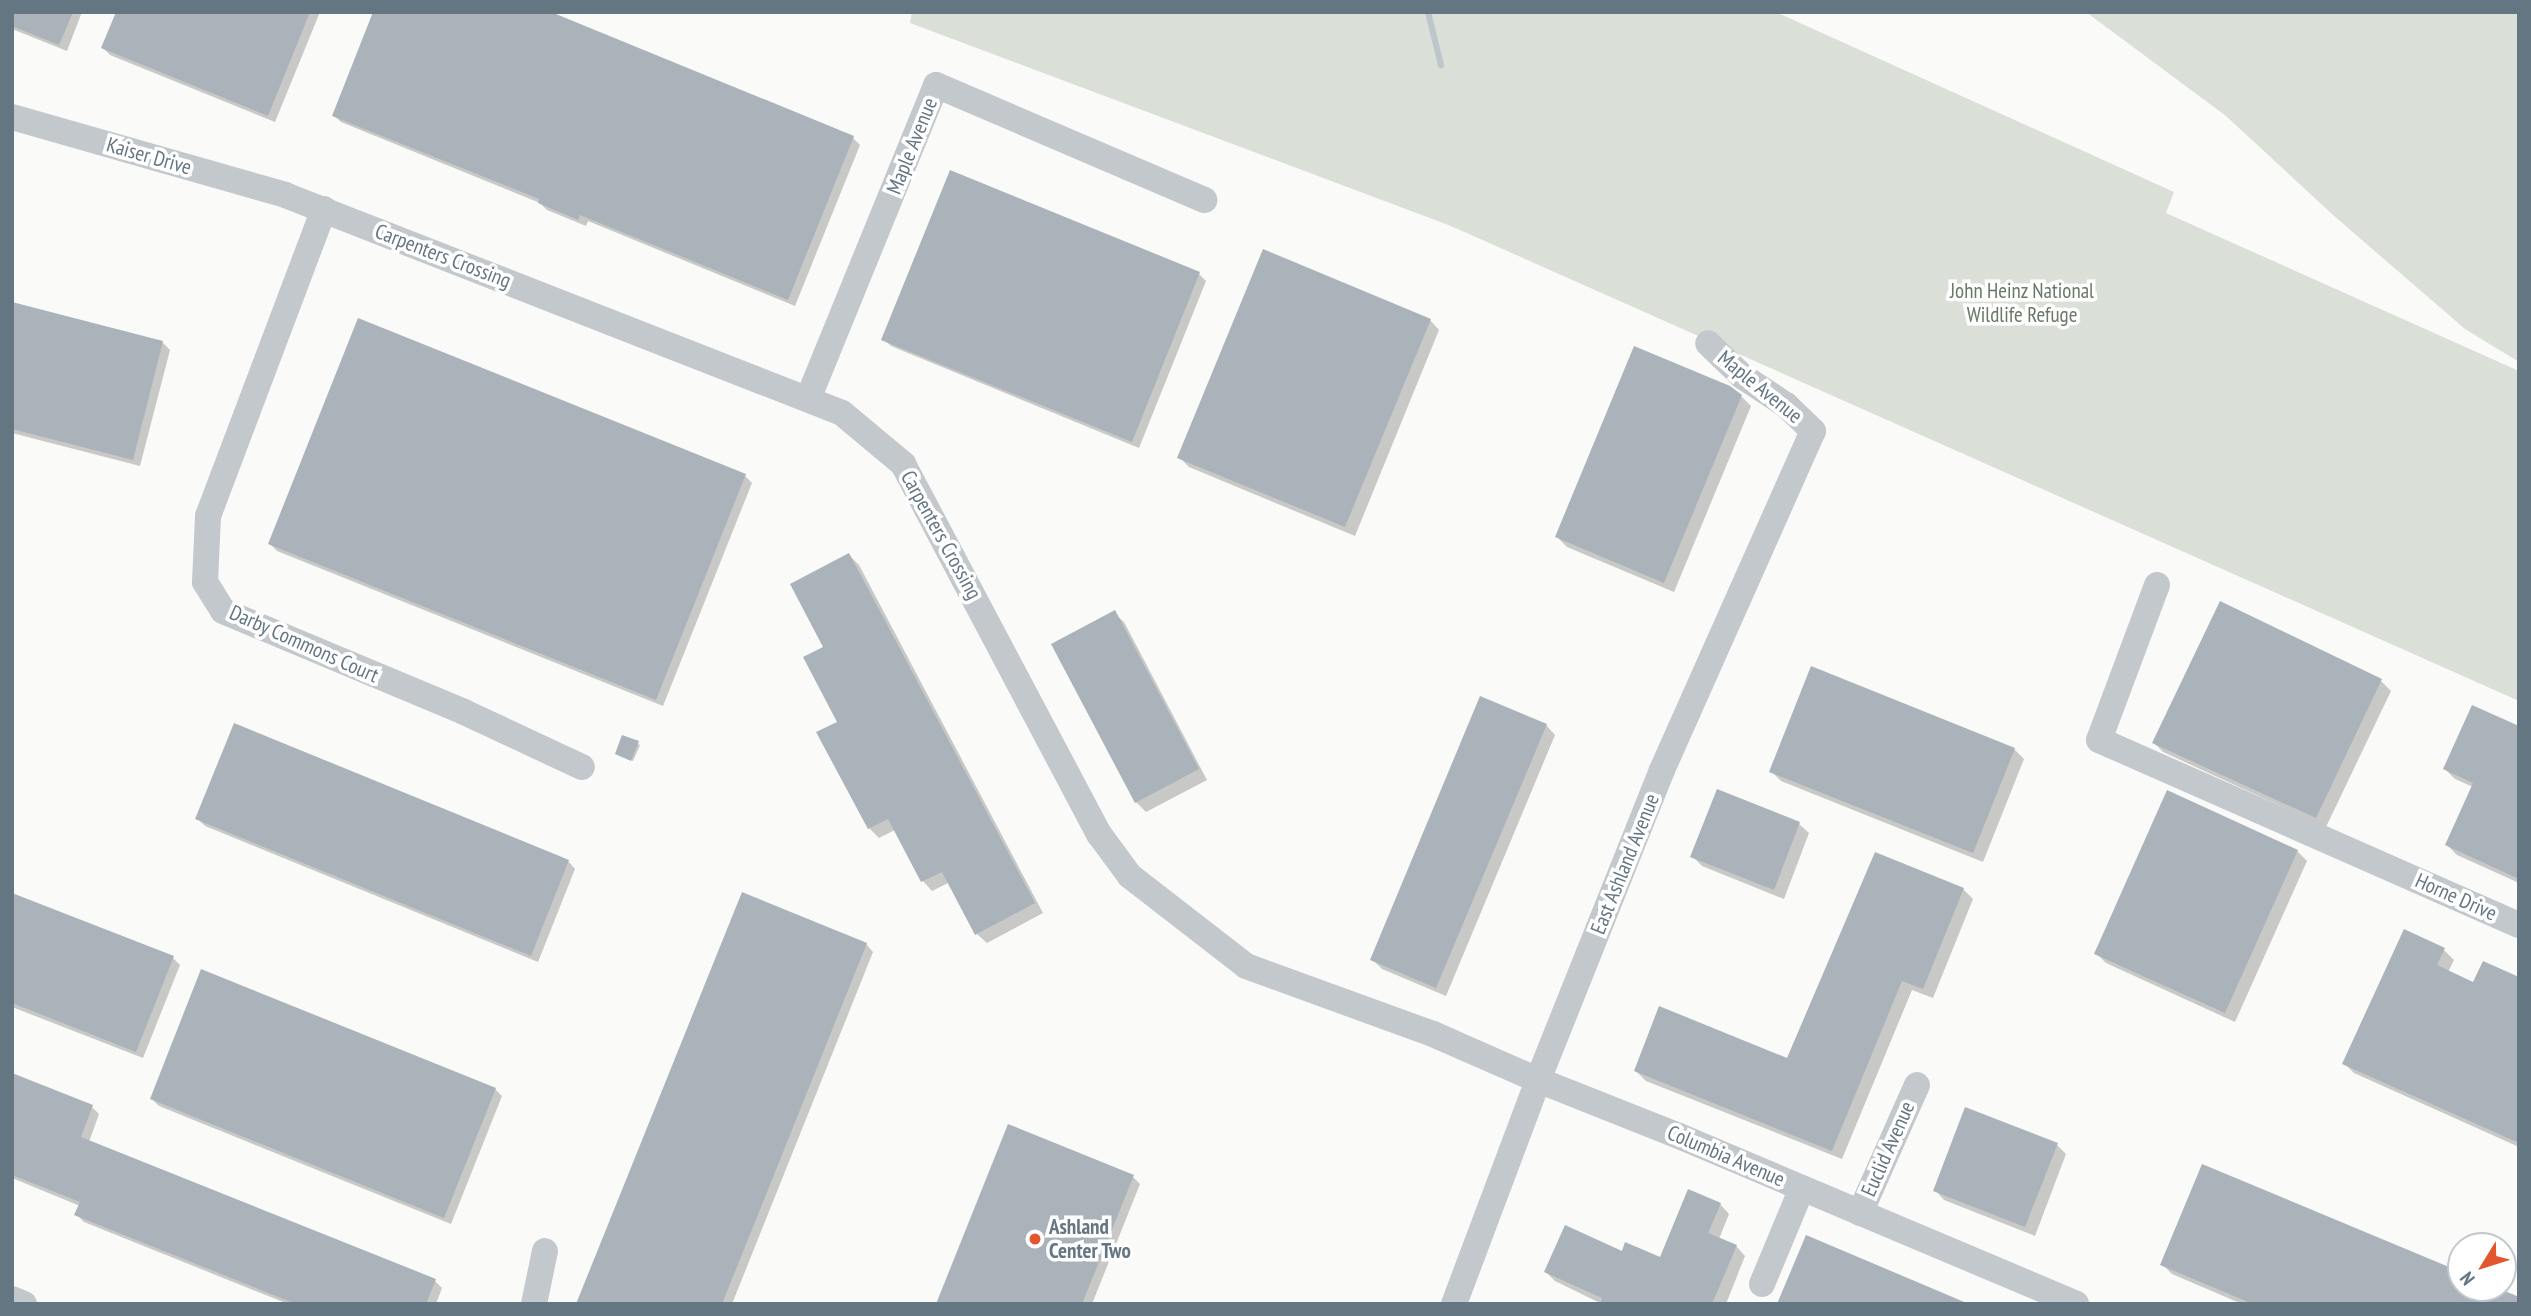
<!DOCTYPE html>
<style>
body{margin:0}
#map{position:relative;width:2531px;height:1316px;overflow:hidden;background:#fafaf8;font-family:"PT Sans Narrow",sans-serif}
div>[style]{position:absolute}
[style*='--x']{left:calc(var(--x)*1px);top:calc(var(--y)*1px);width:calc(var(--w)*1px);rotate:calc(var(--a)*1deg)}
.green>*{inset:0;background:#dadfd7}
.shadow>*{inset:0;background:#0003}
.stream>*{height:6px;margin:-3px;padding:0 3px;transform-origin:3px;border-radius:3px;background:#bbc7cb}
.building>*{inset:0;background:#aab3b9}
.minor>*{height:26px;margin:-13px;padding:0 13px;transform-origin:13px;border-radius:13px;background:#c3c8cc}
.dots>*{width:19px;height:19px;translate:-50% -50%;box-sizing:border-box;border:4px solid #fff;border-radius:50%}
span{translate:-50% -50%;white-space:nowrap;text-align:center;line-height:1.15;-webkit-text-stroke:7px #fff;paint-order:stroke}
.street-label{font-size:21px;color:#657683}
.park-label{font-size:21px;color:#687a64}
.poi-label{font-size:21px;color:#657683;font-weight:700}
.left{translate:0 -50%;text-align:left}
.frame{position:absolute;inset:0;border:14px solid #657683;pointer-events:none}
.north{position:absolute;left:2447px;top:1232px;width:70px;height:70px;box-sizing:border-box;background:#fff;border:2px solid #c1c8cd;border-radius:50%;rotate:232deg;font-size:19px;font-weight:700;line-height:28px;text-align:center;color:#657683}
.north::after{content:'';display:block;margin:auto;width:24px;height:32px;background:#e4572e;clip-path:polygon(50% 0,100% 100%,50% 72%,0 100%)}
</style>
<div id="map">
<div class="green">
<i style="clip-path:polygon(912px 12px,1776px 12px,2174px 192px,2166px 213px,2519px 371px,2519px 701px,1451px 226px,910px 23px)"></i>
<i style="clip-path:polygon(2086px 12px,2519px 12px,2519px 362px,2465px 329px,2333px 215px,2226px 116px)"></i>
</div>
<div class="shadow">
<i style="clip-path:polygon(12px 12px,82px 12px,67px 51px,12px 29px)"></i>
<i style="clip-path:polygon(118px 12px,320px 12px,275px 122px,110px 55px,103px 48px)"></i>
<i style="clip-path:polygon(546px 12px,853px 138px,860px 145px,795px 306px,588px 221px,586px 226px,547px 210px,540px 203px,341px 122px,334px 115px)"></i>
<i style="clip-path:polygon(1199px 274px,1206px 281px,1139px 448px,891px 346px,883px 339px)"></i>
<i style="clip-path:polygon(12px 304px,163px 343px,170px 350px,140px 466px,12px 433px)"></i>
<i style="clip-path:polygon(1430px 320px,1439px 330px,1355px 536px,1189px 467px,1179px 457px)"></i>
<i style="clip-path:polygon(1741px 396px,1751px 406px,1674px 592px,1567px 547px,1557px 537px)"></i>
<i style="clip-path:polygon(745px 476px,752px 483px,663px 706px,277px 551px,270px 544px)"></i>
<i style="clip-path:polygon(849px 555px,859px 565px,1043px 913px,987px 943px,977px 934px,950px 882px,932px 891px,923px 881px,895px 830px,879px 838px,869px 828px,819px 733px,839px 722px,825px 647px)"></i>
<i style="clip-path:polygon(1114px 613px,1124px 622px,1207px 780px,1146px 812px,1136px 802px)"></i>
<i style="clip-path:polygon(2381px 681px,2391px 691px,2326px 827px,2163px 752px,2154px 743px)"></i>
<i style="clip-path:polygon(1546px 725px,1555px 735px,1446px 996px,1382px 969px,1372px 959px)"></i>
<i style="clip-path:polygon(2519px 728px,2519px 883px,2457px 855px,2447px 845px,2473px 787px,2455px 779px,2445px 769px)"></i>
<i style="clip-path:polygon(623px 737px,640px 745px,633px 761px,618px 755px)"></i>
<i style="clip-path:polygon(2014px 749px,2024px 759px,1983px 862px,1781px 781px,1771px 771px)"></i>
<i style="clip-path:polygon(1718px 791px,1799px 824px,1809px 833px,1784px 899px,1702px 866px,1692px 856px)"></i>
<i style="clip-path:polygon(197px 818px,568px 861px,575px 869px,538px 962px,205px 826px)"></i>
<i style="clip-path:polygon(2297px 851px,2307px 861px,2235px 1022px,2106px 963px,2096px 953px)"></i>
<i style="clip-path:polygon(1963px 889px,1973px 899px,1933px 998px,1912px 990px,1842px 1159px,1646px 1081px,1636px 1071px,1788px 1060px)"></i>
<i style="clip-path:polygon(12px 894px,173px 958px,180px 965px,143px 1058px,12px 1007px)"></i>
<i style="clip-path:polygon(866px 944px,873px 952px,732px 1304px,577px 1304px)"></i>
<i style="clip-path:polygon(2444px 950px,2454px 960px,2448px 972px,2474px 985px,2519px 979px,2519px 1147px,2354px 1073px,2344px 1063px)"></i>
<i style="clip-path:polygon(12px 1075px,92px 1107px,99px 1114px,89px 1142px,435px 1281px,442px 1288px,436px 1304px,288px 1304px,84px 1222px,77px 1215px,80px 1206px,12px 1178px)"></i>
<i style="clip-path:polygon(495px 1089px,502px 1096px,451px 1224px,159px 1106px,152px 1099px)"></i>
<i style="clip-path:polygon(2057px 1145px,2066px 1154px,2035px 1236px,1944px 1200px,1935px 1190px)"></i>
<i style="clip-path:polygon(1133px 1177px,1140px 1184px,1092px 1304px,938px 1304px)"></i>
<i style="clip-path:polygon(1720px 1204px,1729px 1214px,1719px 1239px,1736px 1246px,1745px 1256px,1726px 1304px,1602px 1304px,1555px 1281px,1546px 1272px,1623px 1253px,1661px 1259px)"></i>
<i style="clip-path:polygon(2162px 1264px,2461px 1274px,2461px 1288px,2494px 1288px,2519px 1304px,2242px 1304px,2172px 1274px)"></i>
</div>
<div class="stream">
<i style="--x:1428;--y:12;--w:55;--a:76.2"></i>
</div>
<div class="building">
<i style="clip-path:polygon(12px 12px,73px 12px,59px 45px,12px 26px)"></i>
<i style="clip-path:polygon(116px 12px,310px 12px,268px 116px,101px 48px)"></i>
<i style="clip-path:polygon(373px 12px,551px 12px,854px 136px,788px 300px,580px 215px,578px 220px,538px 203px,539px 199px,332px 116px)"></i>
<i style="clip-path:polygon(950px 170px,1200px 272px,1132px 442px,881px 340px)"></i>
<i style="clip-path:polygon(1263px 249px,1431px 319px,1345px 527px,1177px 458px)"></i>
<i style="clip-path:polygon(12px 302px,163px 341px,133px 460px,12px 429px)"></i>
<i style="clip-path:polygon(358px 318px,746px 474px,656px 700px,268px 544px)"></i>
<i style="clip-path:polygon(1634px 346px,1730px 386px,1742px 395px,1664px 583px,1555px 537px)"></i>
<i style="clip-path:polygon(849px 553px,1035px 903px,975px 935px,942px 872px,921px 882px,888px 819px,868px 829px,816px 732px,837px 722px,803px 657px,823px 647px,790px 584px)"></i>
<i style="clip-path:polygon(2220px 601px,2382px 679px,2316px 818px,2152px 743px)"></i>
<i style="clip-path:polygon(1115px 610px,1199px 769px,1135px 803px,1051px 644px)"></i>
<i style="clip-path:polygon(1811px 666px,2015px 748px,1973px 853px,1769px 772px)"></i>
<i style="clip-path:polygon(1480px 696px,1547px 724px,1436px 988px,1370px 960px)"></i>
<i style="clip-path:polygon(2472px 705px,2519px 726px,2519px 879px,2445px 845px,2473px 783px,2443px 769px)"></i>
<i style="clip-path:polygon(234px 723px,569px 860px,531px 956px,195px 819px)"></i>
<i style="clip-path:polygon(622px 735px,639px 741px,631px 761px,615px 754px)"></i>
<i style="clip-path:polygon(1717px 789px,1800px 822px,1774px 890px,1690px 857px)"></i>
<i style="clip-path:polygon(2167px 790px,2298px 850px,2225px 1013px,2094px 954px)"></i>
<i style="clip-path:polygon(1875px 852px,1964px 888px,1923px 989px,1902px 981px,1832px 1151px,1634px 1071px,1659px 1006px,1787px 1058px)"></i>
<i style="clip-path:polygon(742px 892px,867px 943px,722px 1304px,576px 1304px)"></i>
<i style="clip-path:polygon(12px 893px,174px 956px,136px 1052px,12px 1003px)"></i>
<i style="clip-path:polygon(2404px 929px,2445px 948px,2437px 965px,2473px 982px,2483px 961px,2519px 977px,2519px 1143px,2342px 1064px)"></i>
<i style="clip-path:polygon(201px 969px,496px 1088px,444px 1218px,150px 1099px)"></i>
<i style="clip-path:polygon(12px 1073px,93px 1105px,81px 1137px,436px 1279px,426px 1304px,296px 1304px,74px 1215px,80px 1202px,12px 1175px)"></i>
<i style="clip-path:polygon(1965px 1107px,2058px 1143px,2025px 1227px,1933px 1191px)"></i>
<i style="clip-path:polygon(1008px 1124px,1134px 1175px,1082px 1304px,936px 1304px)"></i>
<i style="clip-path:polygon(2202px 1164px,2461px 1272px,2461px 1288px,2498px 1288px,2519px 1297px,2519px 1304px,2253px 1304px,2160px 1265px)"></i>
<i style="clip-path:polygon(1688px 1189px,1721px 1203px,1708px 1233px,1737px 1245px,1712px 1304px,1600px 1304px,1602px 1298px,1544px 1272px,1565px 1225px,1622px 1251px,1625px 1242px,1660px 1257px)"></i>
<i style="clip-path:polygon(1806px 1235px,1969px 1304px,1777px 1304px)"></i>
</div>
<div class="minor">
<i style="--x:12;--y:117;--w:284;--a:15.9"></i>
<i style="--x:285;--y:195;--w:598;--a:21.37"></i>
<i style="--x:842;--y:413;--w:80;--a:39.9"></i>
<i style="--x:903;--y:464;--w:419;--a:62.1"></i>
<i style="--x:1099;--y:834;--w:52;--a:53.6"></i>
<i style="--x:1130;--y:876;--w:147;--a:37.8"></i>
<i style="--x:1246;--y:966;--w:199;--a:20"></i>
<i style="--x:1433;--y:1034;--w:115;--a:23.7"></i>
<i style="--x:1538;--y:1080;--w:152;--a:21.7"></i>
<i style="--x:1679;--y:1136;--w:431;--a:22.9"></i>
<i style="--x:324;--y:209;--w:328;--a:110.7"></i>
<i style="--x:208;--y:516;--w:66;--a:92.6"></i>
<i style="--x:205;--y:582;--w:34;--a:58"></i>
<i style="--x:223;--y:611;--w:261;--a:22.7"></i>
<i style="--x:464;--y:712;--w:130;--a:25"></i>
<i style="--x:808;--y:399;--w:339;--a:-67.8"></i>
<i style="--x:936;--y:85;--w:292;--a:23.2"></i>
<i style="--x:2157;--y:585;--w:165;--a:110.5"></i>
<i style="--x:2099;--y:740;--w:459;--a:23.8"></i>
<i style="--x:1860;--y:1213;--w:140;--a:-66"></i>
<i style="--x:1762;--y:1284;--w:104;--a:-67.4"></i>
<i style="--x:12;--y:1299;--w:13;--a:23"></i>
<i style="--x:534;--y:1304;--w:54;--a:-78.3"></i>
<i style="--x:1454;--y:1304;--w:239;--a:-69.4"></i>
<i style="--x:1538;--y:1080;--w:334;--a:-68.2"></i>
<i style="--x:1662;--y:770;--w:371;--a:-66"></i>
<i style="--x:1813;--y:431;--w:37;--a:-136"></i>
<i style="--x:1786;--y:405;--w:53;--a:-146.6"></i>
<i style="--x:1742;--y:376;--w:47;--a:-135.9"></i>
</div>
<div class="dots">
<i style="left:1035px;top:1239px;background:#e4572e"></i>
</div>
<div class="street-label">
<span style="left:912px;top:146px;rotate:-68deg">Maple Avenue</span>
<span style="left:149px;top:156px;rotate:16deg">Kaiser Drive</span>
<span style="left:443px;top:256px;rotate:21deg">Carpenters Crossing</span>
<span style="left:1760px;top:387px;rotate:39deg">Maple Avenue</span>
<span style="left:941px;top:535px;rotate:61deg">Carpenters Crossing</span>
<span style="left:304px;top:644px;rotate:24deg">Darby Commons Court</span>
<span style="left:1625px;top:864px;rotate:-68deg">East Ashland Avenue</span>
<span style="left:2456px;top:897px;rotate:24deg">Horne Drive</span>
<span style="left:1888px;top:1149px;rotate:-66deg">Euclid Avenue</span>
<span style="left:1726px;top:1156px;rotate:23deg">Columbia Avenue</span>
</div>
<div class="park-label">
<span style="left:2022px;top:303px">John Heinz National<br>Wildlife Refuge</span>
</div>
<div class="poi-label">
<span class="left" style="left:1049px;top:1239px">Ashland<br>Center Two</span>
</div>
<div class="frame"></div>
<div class="north">N</div>
</div>
